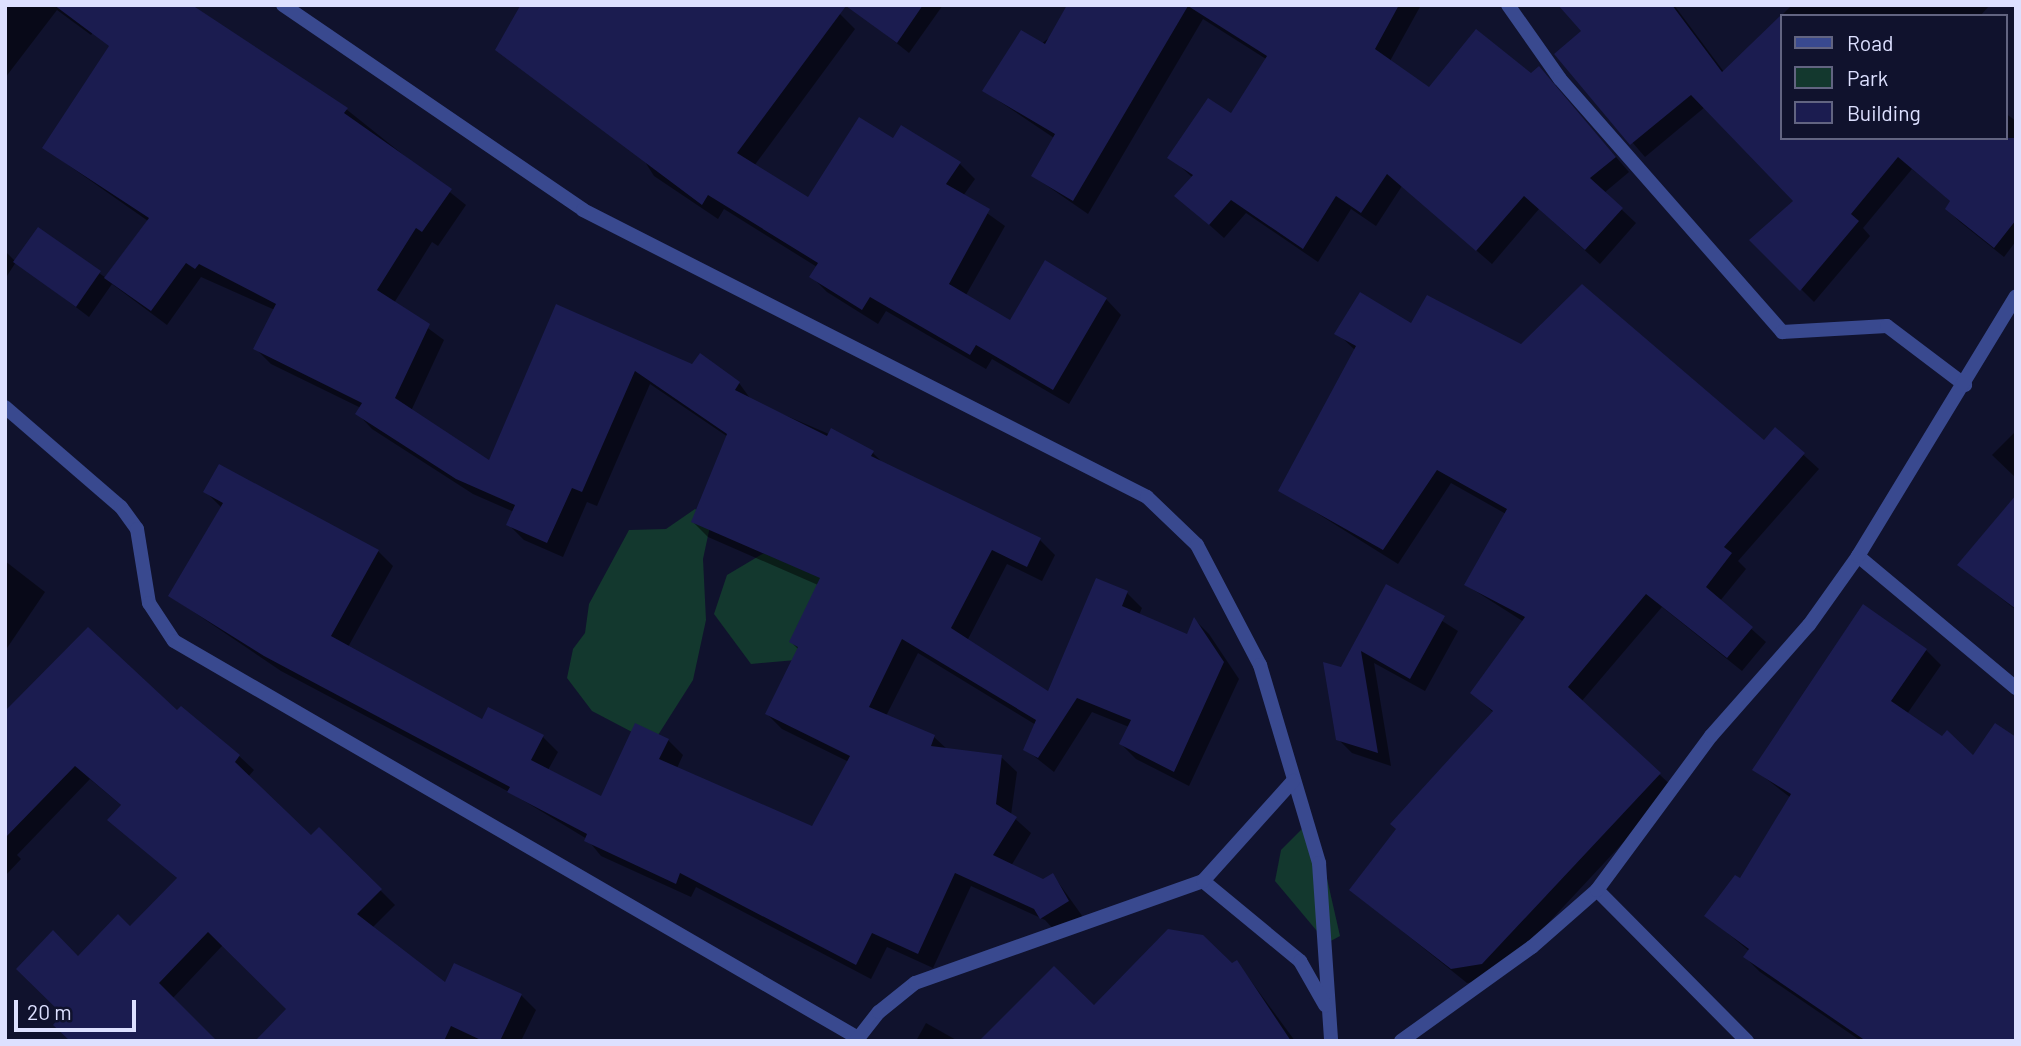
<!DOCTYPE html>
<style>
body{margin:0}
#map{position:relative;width:2021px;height:1046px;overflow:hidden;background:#10122d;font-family:Barlow,sans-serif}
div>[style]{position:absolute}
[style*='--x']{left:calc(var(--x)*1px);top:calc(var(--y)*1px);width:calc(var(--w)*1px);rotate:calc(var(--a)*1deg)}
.green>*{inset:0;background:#13382e}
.shadow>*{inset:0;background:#0007}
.building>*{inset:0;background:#1b1c50}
.street>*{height:14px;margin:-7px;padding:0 7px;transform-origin:7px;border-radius:7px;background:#39498f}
span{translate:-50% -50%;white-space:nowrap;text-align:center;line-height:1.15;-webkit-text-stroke:5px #10122d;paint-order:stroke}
.frame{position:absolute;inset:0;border:7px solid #dde0ff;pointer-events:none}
.legend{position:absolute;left:1780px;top:14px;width:228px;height:126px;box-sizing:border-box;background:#10122d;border:2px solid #626481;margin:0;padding:9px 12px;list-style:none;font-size:21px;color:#dde0ff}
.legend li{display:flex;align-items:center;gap:14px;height:35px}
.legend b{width:35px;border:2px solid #626481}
.scale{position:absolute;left:14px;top:1000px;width:122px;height:32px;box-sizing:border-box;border:4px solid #dde0ff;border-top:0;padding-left:9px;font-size:21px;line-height:24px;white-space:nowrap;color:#dde0ff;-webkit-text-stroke:5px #10122d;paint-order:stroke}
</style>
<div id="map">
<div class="green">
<i style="clip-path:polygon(695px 509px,712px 517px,703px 559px,706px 620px,693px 680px,653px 743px,592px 711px,567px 678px,573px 649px,585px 633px,589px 604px,629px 530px,666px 529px)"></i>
<i style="clip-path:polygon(776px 546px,826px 560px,807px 659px,751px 664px,714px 614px,727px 575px)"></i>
<i style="clip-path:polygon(1302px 829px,1318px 839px,1340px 936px,1327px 943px,1275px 881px,1281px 850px)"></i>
</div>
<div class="shadow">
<i style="clip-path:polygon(5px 5px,115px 5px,91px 35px,57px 10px,5px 78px)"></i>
<i style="clip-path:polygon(526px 5px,660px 5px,712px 41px,736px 5px,826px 5px,840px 14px,855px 29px,754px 166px,808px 200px,893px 141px,902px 127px,960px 164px,975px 179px,963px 196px,1005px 226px,966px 295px,1011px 322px,1106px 299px,1121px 315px,1069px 404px,992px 359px,986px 369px,886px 311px,878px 324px,827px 292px,812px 277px,817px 267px,724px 209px,718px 219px,654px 176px,642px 157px,498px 50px)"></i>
<i style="clip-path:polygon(880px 5px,943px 5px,909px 53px,869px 21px)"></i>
<i style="clip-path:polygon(1089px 5px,1421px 5px,1390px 61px,1430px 89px,1531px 75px,1539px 68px,1629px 172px,1604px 193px,1636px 223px,1600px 264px,1539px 209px,1492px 264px,1402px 186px,1376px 226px,1351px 209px,1318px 262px,1246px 213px,1224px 238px,1177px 196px,1193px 178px,1170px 157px,1232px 116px,1266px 59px,1203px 19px,1088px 214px,1033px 176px,1054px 138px,984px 91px)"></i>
<i style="clip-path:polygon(1561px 5px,1674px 5px,1724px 72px,1781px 16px,1781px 138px,2005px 138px,2005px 113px,2016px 121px,2016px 241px,2004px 257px,1960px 222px,1947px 209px,1952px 202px,1912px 169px,1863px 228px,1870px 236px,1814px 302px,1752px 240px,1795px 201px,1705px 107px,1645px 157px,1556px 54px,1584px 32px)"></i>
<i style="clip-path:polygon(1792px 5px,1990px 5px,1980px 16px,1781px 16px)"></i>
<i style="clip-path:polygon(346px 109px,466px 205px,438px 246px,432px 242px,394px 303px,444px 340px,411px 411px,490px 462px,557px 306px,693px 366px,700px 356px,739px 383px,752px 401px,873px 453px,885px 465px,1040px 540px,1055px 555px,1042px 581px,1007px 564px,967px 641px,1049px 694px,1127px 593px,1142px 608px,1139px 615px,1188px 637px,1195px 620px,1209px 634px,1239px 679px,1189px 786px,1136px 759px,1121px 744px,1129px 727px,1092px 712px,1054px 772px,1025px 749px,1036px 725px,918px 653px,886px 716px,934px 737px,948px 750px,1001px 757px,1017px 772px,1011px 815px,1031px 833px,1011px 866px,1043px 881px,1053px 875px,1083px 917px,1057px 933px,1045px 920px,971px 886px,933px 968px,887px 947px,871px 979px,696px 887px,691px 897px,601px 856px,587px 839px,511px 793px,281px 671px,170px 596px,221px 507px,206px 492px,378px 551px,393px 566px,348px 647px,483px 721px,543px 737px,558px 752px,548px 770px,602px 798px,668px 740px,683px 755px,677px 768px,813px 829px,849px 762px,782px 729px,767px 714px,798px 649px,791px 642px,818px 585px,708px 537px,693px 522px,728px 437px,650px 384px,597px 506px,587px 502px,563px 557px,524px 540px,509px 525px,514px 512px,473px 494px,372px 429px,357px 413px,361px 408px,271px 364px,256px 349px,275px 310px,201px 277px,167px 325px,112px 284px,89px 317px,16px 262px,5px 279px,5px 251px,15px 261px,38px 229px,106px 278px,148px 221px,44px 148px)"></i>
<i style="clip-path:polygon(1412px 325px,1522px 347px,1764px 442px,1775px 429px,1819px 469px,1738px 561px,1746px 569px,1720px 601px,1766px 642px,1742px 671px,1662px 607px,1581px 702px,1674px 788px,1497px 978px,1467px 983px,1351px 890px,1494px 713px,1472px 693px,1524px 622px,1466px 585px,1506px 514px,1451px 483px,1398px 564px,1280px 490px,1356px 351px,1337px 333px)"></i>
<i style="clip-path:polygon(2016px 431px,2016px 478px,1992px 455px)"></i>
<i style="clip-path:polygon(2016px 497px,2016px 610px,1959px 565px)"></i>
<i style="clip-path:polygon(5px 561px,45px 592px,5px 651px)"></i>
<i style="clip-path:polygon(1387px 586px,1458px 631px,1425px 691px,1374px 663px,1391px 766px,1352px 753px,1338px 739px,1342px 669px)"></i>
<i style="clip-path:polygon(1926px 650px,1941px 665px,1907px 714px,1930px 1041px,1861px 1041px,1760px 972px,1745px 957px,1749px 951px,1707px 916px,1740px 880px,1791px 798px,1755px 770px)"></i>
<i style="clip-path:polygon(177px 713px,239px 756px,254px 770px,248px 777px,311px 837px,319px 829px,395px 905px,372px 928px,446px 985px,521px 995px,536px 1010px,521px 1041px,310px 1041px,288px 1009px,223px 945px,172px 999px,65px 1015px,78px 958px,130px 928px,178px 879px,110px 820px,122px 806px,90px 779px,17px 855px,21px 859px,5px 876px,5px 717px)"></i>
<i style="clip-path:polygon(1237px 962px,1295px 1041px,1014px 1041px,1094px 1008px)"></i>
<i style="clip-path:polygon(926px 1023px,958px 1041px,916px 1041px)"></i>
</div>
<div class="building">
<i style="clip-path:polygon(54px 5px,192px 5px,348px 108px,344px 113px,452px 189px,422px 232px,416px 228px,377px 290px,430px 324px,395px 398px,489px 460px,556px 304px,692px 364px,700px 353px,740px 382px,735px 390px,827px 436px,831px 428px,874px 451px,871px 456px,1041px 538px,1027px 567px,992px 550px,951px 628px,1048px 691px,1096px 578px,1128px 591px,1122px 606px,1187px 634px,1194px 617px,1224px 662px,1174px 772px,1119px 744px,1131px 720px,1077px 698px,1038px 758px,1023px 750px,1036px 720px,902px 639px,869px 707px,935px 735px,931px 746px,1002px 755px,996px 804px,1017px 817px,993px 855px,1043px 879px,1053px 873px,1069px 901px,1040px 919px,1034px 909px,955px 873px,918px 954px,872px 933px,856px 965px,680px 873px,676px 884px,584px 841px,587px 834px,507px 792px,510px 787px,264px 656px,168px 596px,223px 503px,203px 492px,219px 464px,379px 550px,331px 636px,482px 719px,488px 707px,544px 735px,531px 760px,601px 796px,635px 723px,669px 739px,659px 759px,812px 826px,850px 756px,765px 714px,798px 647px,789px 642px,820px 578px,691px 522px,727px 434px,635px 371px,582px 492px,572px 488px,547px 543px,506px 525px,515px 505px,456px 479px,355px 414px,362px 403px,253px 349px,276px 304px,199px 264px,195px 269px,186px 263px,151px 311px,104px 278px,149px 218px,42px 148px,109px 46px)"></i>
<i style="clip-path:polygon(923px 5px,897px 43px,846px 6px,737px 153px,808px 197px,859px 117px,893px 138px,901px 125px,961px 162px,946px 184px,990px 209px,949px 284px,1010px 320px,1045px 260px,1107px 298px,1053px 390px,976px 345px,970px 355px,870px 297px,862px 310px,809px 277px,818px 263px,708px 195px,702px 205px,495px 50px,520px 6px)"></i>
<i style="clip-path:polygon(1067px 5px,1399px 5px,1375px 49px,1429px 87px,1476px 29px,1531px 73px,1539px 66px,1616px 157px,1590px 178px,1623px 208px,1585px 250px,1524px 196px,1476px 251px,1387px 174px,1361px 213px,1336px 196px,1303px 249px,1231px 200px,1209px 225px,1174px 196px,1193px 175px,1167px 158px,1208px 98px,1231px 113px,1267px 56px,1188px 6px,1073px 201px,1031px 176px,1055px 134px,982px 91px,1021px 30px,1045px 44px)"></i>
<i style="clip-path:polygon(1558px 5px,1672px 5px,1722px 72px,1781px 15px,1781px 138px,2016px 138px,2016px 220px,1994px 248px,1945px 209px,1950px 201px,1898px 157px,1851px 214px,1859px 221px,1800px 291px,1749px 240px,1793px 201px,1691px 95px,1630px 145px,1554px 54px,1581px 31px)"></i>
<i style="clip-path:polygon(38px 227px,101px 271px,76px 307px,13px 262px)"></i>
<i style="clip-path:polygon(1582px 284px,1764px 440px,1775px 427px,1805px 453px,1724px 547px,1732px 553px,1706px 587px,1753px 627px,1727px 658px,1646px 594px,1568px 687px,1661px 773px,1482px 964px,1451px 969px,1349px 890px,1396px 829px,1390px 824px,1493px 711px,1470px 693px,1525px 617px,1464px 585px,1507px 509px,1437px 470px,1383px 550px,1278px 491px,1356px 346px,1334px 334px,1360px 292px,1411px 323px,1427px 295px,1521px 344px)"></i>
<i style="clip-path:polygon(2016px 495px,2016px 609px,1957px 565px)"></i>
<i style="clip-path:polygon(1386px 584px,1445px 616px,1410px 679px,1361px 651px,1378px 753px,1336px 740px,1323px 662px,1341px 667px)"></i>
<i style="clip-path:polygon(1863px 604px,1927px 649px,1891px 701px,1942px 736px,1947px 730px,1973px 755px,1995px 723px,2016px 737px,2016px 1041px,1866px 1041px,1743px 957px,1749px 949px,1704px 916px,1735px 875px,1740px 878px,1791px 794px,1752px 770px)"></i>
<i style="clip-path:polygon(88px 627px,177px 710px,181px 706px,240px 755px,235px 762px,311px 835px,319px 827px,382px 889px,357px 914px,445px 982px,454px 963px,522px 994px,500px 1041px,483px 1041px,451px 1026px,444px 1041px,255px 1041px,286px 1009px,208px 932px,159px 983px,217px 1041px,70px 1041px,53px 1025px,62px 1014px,16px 969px,53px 930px,78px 956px,118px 914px,130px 926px,177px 878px,107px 820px,121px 805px,75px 766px,5px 838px,5px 711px)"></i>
<i style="clip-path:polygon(1168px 929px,1203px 935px,1232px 963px,1237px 960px,1291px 1041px,979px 1041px,1054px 966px,1094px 1005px)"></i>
</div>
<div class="street">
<i style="--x:283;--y:5;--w:363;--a:34.3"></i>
<i style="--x:583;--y:210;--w:633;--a:26.97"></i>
<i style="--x:1147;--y:497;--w:69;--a:43.8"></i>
<i style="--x:1197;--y:545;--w:136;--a:62.3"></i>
<i style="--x:1260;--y:665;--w:207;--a:73.4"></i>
<i style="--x:1319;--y:863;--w:178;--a:86.1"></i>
<i style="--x:1508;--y:5;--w:90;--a:54.9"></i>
<i style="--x:1560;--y:79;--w:337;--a:48.7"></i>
<i style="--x:1782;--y:332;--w:105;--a:-3.3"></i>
<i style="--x:1887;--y:326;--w:98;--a:37.1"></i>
<i style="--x:5;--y:407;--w:153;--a:40.8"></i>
<i style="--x:121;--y:507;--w:27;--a:54"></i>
<i style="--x:137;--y:529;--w:75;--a:80.8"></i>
<i style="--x:149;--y:603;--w:45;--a:56.7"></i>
<i style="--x:174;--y:641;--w:791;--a:30.13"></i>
<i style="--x:1858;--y:556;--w:206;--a:39.9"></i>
<i style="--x:1203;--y:881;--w:126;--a:39.5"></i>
<i style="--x:1300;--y:961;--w:51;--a:60.4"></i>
<i style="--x:1597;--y:890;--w:213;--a:45.2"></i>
<i style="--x:856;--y:1041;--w:37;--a:-52"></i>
<i style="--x:879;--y:1012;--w:46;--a:-38.9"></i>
<i style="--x:915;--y:983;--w:306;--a:-19.5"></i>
<i style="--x:1203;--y:881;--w:135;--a:-48"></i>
<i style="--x:1401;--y:1041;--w:161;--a:-35.7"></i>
<i style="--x:1532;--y:947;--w:86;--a:-41.2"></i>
<i style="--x:1597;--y:890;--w:192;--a:-53.5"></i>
<i style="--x:1711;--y:736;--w:148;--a:-48.6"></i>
<i style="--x:1809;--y:625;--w:85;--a:-54.6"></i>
<i style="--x:1858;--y:556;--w:304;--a:-58.7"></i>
</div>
<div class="frame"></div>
<ul class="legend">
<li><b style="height:9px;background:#39498f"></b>Road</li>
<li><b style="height:19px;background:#13382e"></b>Park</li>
<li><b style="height:19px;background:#1b1c50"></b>Building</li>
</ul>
<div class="scale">20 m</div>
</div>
